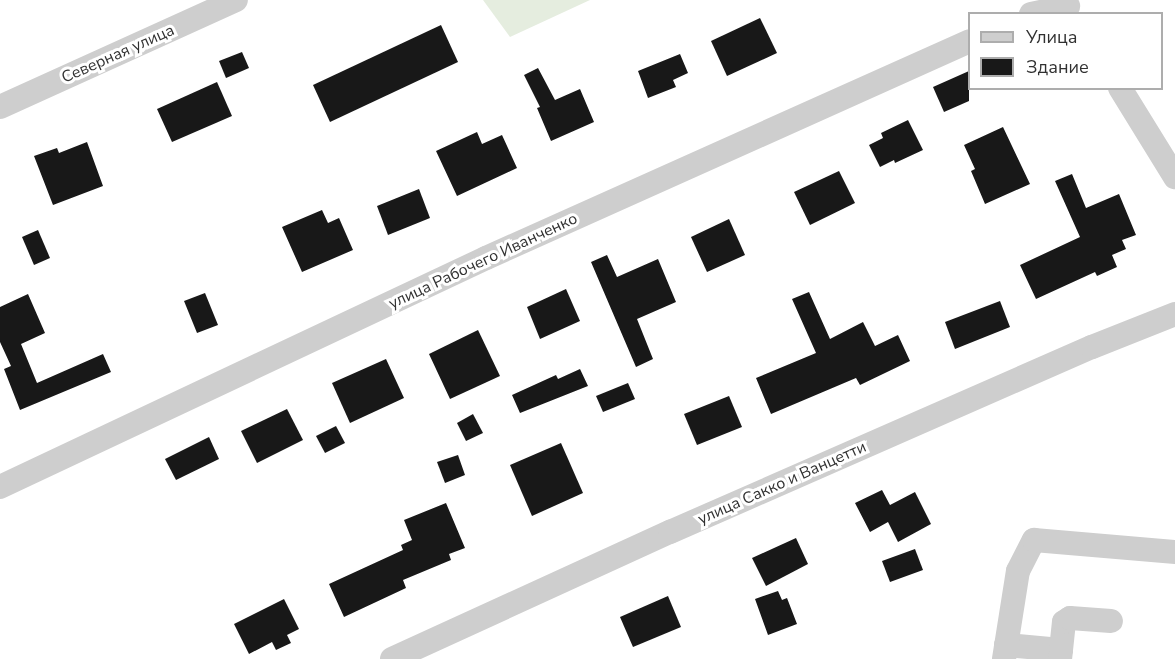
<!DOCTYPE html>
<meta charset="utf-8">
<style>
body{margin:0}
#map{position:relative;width:1175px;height:659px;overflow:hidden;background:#fff;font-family:"Nunito Sans",sans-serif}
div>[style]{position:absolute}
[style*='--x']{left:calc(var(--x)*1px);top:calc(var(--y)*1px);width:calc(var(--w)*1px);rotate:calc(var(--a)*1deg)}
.green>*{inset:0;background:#e5eddf}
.building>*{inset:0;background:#181818}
.minor>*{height:24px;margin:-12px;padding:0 12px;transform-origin:12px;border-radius:12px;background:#cecece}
span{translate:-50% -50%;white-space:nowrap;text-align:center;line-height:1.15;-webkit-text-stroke:6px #fff;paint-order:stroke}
.street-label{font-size:16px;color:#313131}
.legend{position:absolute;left:968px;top:12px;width:195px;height:78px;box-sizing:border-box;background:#fff;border:2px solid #adadad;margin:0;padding:8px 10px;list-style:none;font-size:18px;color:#313131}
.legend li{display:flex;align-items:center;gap:12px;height:30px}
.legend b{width:30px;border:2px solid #adadad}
</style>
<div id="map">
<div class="green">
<i style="clip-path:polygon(483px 0,590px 0,510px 37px)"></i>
</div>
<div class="building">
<i style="clip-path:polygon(760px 18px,777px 53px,727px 76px,711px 41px)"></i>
<i style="clip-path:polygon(441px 25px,458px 62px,330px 122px,313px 85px)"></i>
<i style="clip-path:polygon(242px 52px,249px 68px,226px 78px,219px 61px)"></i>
<i style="clip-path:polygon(680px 54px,688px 73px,673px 80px,676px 87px,648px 98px,638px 71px)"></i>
<i style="clip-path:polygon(538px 68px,555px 100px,580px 89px,594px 122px,551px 141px,537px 108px,540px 107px,524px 75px)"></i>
<i style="clip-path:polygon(969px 71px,969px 101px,944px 112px,933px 87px)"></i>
<i style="clip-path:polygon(217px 82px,232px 116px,172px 142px,157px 109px)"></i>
<i style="clip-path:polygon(908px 120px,923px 150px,895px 163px,894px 160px,880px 167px,869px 145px,883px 138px,881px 133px)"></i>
<i style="clip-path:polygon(1003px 127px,1030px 184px,985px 204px,971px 171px,975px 169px,964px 145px)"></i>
<i style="clip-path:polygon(477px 132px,482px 144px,502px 135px,517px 168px,457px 196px,436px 151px)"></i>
<i style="clip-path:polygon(87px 142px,103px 186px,53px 205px,34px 156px,57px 148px,59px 153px)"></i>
<i style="clip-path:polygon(839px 171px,855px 203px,810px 225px,794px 192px)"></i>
<i style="clip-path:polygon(1072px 174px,1086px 208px,1119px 194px,1136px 235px,1122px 240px,1126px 249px,1112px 255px,1117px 267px,1097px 276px,1095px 272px,1036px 299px,1020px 265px,1080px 237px,1055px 181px)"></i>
<i style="clip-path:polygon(419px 189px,430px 218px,388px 235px,377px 206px)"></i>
<i style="clip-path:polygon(322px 210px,328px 223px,339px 218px,353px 250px,302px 272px,282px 227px)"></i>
<i style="clip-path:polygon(729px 219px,745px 255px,707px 272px,691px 237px)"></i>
<i style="clip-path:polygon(38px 230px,50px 258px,34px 265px,22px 237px)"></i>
<i style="clip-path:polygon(607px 255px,617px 277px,658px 259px,676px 302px,637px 319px,653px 359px,636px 367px,591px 262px)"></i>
<i style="clip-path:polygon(566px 289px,580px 321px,540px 339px,527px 307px)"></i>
<i style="clip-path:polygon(809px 292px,830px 339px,863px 322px,875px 346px,898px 335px,910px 361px,860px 385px,856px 378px,771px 414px,756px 378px,816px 353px,792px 299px)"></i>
<i style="clip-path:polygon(205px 293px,218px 325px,197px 333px,184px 301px)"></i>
<i style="clip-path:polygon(28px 294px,45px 333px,21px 344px,37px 383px,103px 354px,111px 372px,20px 410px,4px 369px,11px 366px,0 342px,0 307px)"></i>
<i style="clip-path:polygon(1000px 301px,1010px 327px,955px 349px,945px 322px)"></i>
<i style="clip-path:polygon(478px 330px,500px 376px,450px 399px,429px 354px)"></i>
<i style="clip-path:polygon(386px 359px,404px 398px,350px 423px,332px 383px)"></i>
<i style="clip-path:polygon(580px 369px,588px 386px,520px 413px,512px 395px,556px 375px,558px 379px)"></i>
<i style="clip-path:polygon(628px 383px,635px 399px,603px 412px,596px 396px)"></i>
<i style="clip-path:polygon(729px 396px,742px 427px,697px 445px,684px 414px)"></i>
<i style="clip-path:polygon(287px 409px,303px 440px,257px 463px,241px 431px)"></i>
<i style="clip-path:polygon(473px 414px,483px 433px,466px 441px,457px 423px)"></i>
<i style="clip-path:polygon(336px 426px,345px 443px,325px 453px,316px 436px)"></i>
<i style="clip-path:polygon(209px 437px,219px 459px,176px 480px,165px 459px)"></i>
<i style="clip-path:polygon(561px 443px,583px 493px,532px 516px,510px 465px)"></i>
<i style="clip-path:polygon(458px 455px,465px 475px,445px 483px,437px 462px)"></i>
<i style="clip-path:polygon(882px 490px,890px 505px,915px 492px,931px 524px,898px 542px,888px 522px,870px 532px,855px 503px)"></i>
<i style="clip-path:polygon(446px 503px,465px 548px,449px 554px,451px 560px,403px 580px,406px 588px,344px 617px,329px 584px,403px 550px,401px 545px,412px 540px,404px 520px)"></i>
<i style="clip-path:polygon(796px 538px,808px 564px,766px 586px,752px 558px)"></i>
<i style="clip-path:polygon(915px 549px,923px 570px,890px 582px,882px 561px)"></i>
<i style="clip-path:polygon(778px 591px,782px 600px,787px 598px,797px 624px,768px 635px,755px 599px)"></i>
<i style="clip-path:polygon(668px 596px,681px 627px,633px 647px,620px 617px)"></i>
<i style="clip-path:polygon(284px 599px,299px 629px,287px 635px,291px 643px,276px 650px,272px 642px,249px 654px,234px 624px)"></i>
</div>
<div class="minor">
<i style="--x:1031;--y:14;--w:38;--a:-12"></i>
<i style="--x:1120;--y:88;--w:105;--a:58.3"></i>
<i style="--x:0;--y:107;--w:259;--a:-24.4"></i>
<i style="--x:0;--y:487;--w:537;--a:-25.23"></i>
<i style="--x:486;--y:258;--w:530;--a:-24.15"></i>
<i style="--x:1006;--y:645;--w:55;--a:5.2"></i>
<i style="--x:1061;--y:650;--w:9;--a:96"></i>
<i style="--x:1061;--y:650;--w:28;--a:-84"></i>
<i style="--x:1064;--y:622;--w:7;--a:-34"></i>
<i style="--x:1070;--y:618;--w:41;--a:4.2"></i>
<i style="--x:392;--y:659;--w:306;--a:-24.6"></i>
<i style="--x:670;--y:532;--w:461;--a:-23.7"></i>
<i style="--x:1092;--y:347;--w:89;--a:-21.7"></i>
<i style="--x:1004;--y:659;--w:89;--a:-81"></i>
<i style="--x:1018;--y:571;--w:35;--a:-63"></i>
<i style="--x:1034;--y:540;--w:142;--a:4.9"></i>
</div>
<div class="street-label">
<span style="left:118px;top:54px;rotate:-24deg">Северная улица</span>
<span style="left:483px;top:261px;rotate:-25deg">улица Рабочего Иванченко</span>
<span style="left:782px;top:483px;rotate:-24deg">улица Сакко и Ванцетти</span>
</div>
<ul class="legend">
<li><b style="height:8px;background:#cecece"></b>Улица</li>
<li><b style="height:16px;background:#181818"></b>Здание</li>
</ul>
</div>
